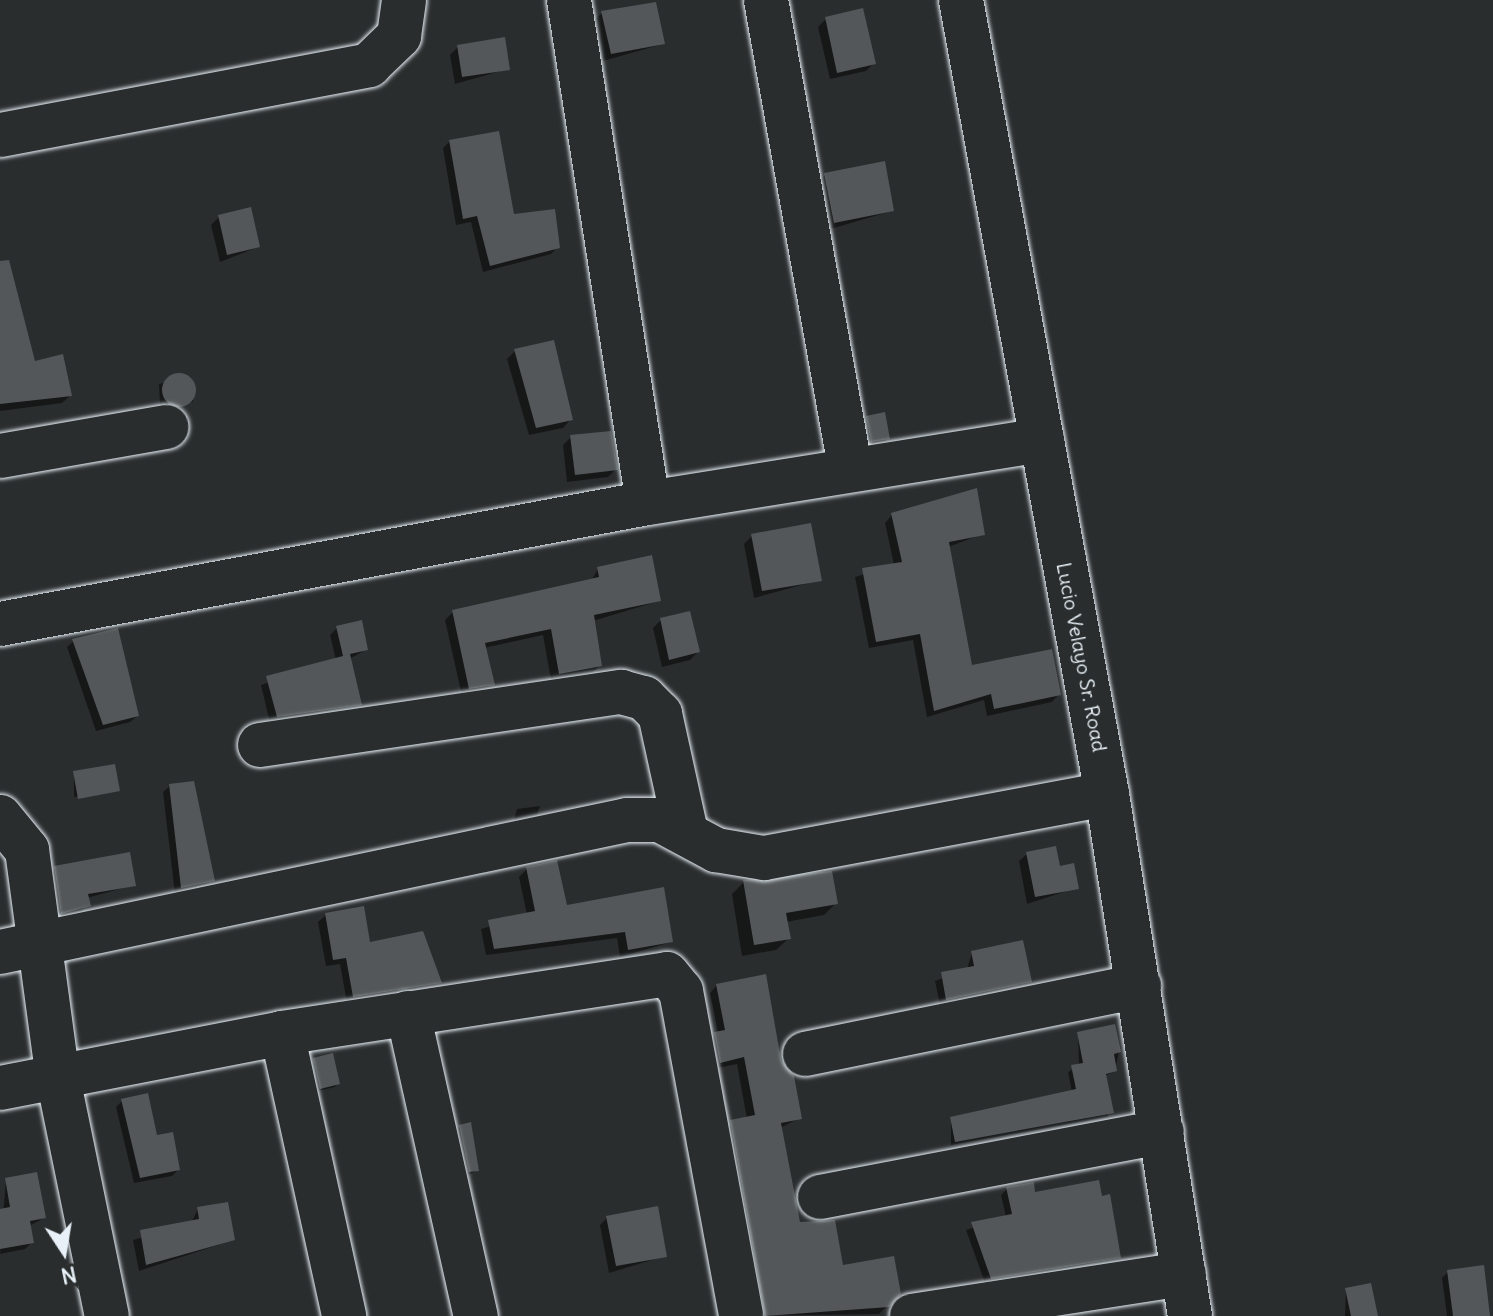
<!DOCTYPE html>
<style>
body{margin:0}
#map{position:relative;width:1493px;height:1316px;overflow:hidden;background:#2a2d2e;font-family:Delius,sans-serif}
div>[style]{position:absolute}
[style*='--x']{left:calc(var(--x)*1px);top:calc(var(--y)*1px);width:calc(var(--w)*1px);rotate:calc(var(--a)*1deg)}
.shadow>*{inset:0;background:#0007}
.building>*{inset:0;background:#535759}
.round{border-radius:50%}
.roads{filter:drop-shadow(0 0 2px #e8f1f8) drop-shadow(0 0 2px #e8f1f8)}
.minor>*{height:44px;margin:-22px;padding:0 22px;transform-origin:22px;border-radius:22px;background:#2a2d2e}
span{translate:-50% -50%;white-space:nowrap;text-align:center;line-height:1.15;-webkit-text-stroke:6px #2a2d2e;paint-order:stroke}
.street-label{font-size:20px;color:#e8f1f8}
.north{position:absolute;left:24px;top:1212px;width:80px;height:80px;-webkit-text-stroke:6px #2a2d2e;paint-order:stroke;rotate:168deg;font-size:22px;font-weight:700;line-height:32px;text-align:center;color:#e8f1f8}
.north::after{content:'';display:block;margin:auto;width:28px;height:36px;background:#e8f1f8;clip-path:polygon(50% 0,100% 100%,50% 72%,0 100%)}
</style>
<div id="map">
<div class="shadow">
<i style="clip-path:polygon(602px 13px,663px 44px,603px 61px,594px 20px)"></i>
<i style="clip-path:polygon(826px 19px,874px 63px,866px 71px,830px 79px,818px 27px)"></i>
<i style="clip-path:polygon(458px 47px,508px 69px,455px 84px,450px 55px)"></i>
<i style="clip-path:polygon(450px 141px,512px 216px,558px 247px,551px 254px,483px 272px,471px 222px,456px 225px,443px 148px)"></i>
<i style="clip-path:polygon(825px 175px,892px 211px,827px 230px,817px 183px)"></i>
<i style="clip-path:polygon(219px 217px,258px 247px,220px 262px,211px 225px)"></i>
<i style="clip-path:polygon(0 299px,34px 363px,70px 396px,62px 403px,0 411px)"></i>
<i style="clip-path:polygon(515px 351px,570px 420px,563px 428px,529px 435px,507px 359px)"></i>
<i style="clip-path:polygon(191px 377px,193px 402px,160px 405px,159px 384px)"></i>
<i style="clip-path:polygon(867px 418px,888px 438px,885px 442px,868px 444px)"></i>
<i style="clip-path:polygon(571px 437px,615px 470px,608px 477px,567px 482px,563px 445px)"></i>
<i style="clip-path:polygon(892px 515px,983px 534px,948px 547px,971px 667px,1059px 694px,1052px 702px,987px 716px,984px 700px,927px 717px,913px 640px,869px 648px,855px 577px,894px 565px,885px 523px)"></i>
<i style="clip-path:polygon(752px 536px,820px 580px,754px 598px,744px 544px)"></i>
<i style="clip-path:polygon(598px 569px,659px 601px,593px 621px,600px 665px,592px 673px,551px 680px,543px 635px,484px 648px,493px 685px,462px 696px,445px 620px,453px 612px,591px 581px)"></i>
<i style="clip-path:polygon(661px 620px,698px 652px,690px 660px,662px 667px,653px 628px)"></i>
<i style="clip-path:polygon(337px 628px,366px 650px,349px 659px,360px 704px,270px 723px,261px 685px,336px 660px,330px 635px)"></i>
<i style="clip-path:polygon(74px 641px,137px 716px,130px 722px,96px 731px,67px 647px)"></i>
<i style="clip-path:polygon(74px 773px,117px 789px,74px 797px)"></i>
<i style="clip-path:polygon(170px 786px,213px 881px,175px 894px,163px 792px)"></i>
<i style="clip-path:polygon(540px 806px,537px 815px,514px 820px,517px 809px)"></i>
<i style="clip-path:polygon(1027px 854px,1058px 868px,1076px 888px,1027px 904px,1019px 861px)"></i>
<i style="clip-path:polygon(55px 868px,134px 885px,87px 898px,82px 912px,55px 918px,49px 874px)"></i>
<i style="clip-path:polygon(527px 869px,565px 908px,671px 942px,620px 957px,617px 938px,486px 955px,481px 929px,527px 915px,519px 877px)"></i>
<i style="clip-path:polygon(744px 882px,836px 903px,824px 915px,786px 922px,789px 938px,776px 950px,742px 956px,732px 894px)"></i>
<i style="clip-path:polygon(326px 915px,369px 944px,439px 983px,347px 1003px,340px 964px,326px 966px,318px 922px)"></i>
<i style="clip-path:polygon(972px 953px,1030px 982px,940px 1005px,935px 981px,967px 969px)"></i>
<i style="clip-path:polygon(717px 985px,779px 1061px,800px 1118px,780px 1128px,798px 1224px,841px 1267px,899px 1294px,879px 1314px,754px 1316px,724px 1129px,747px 1119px,737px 1064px,713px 1069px,708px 1041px,718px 1033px,710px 993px)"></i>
<i style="clip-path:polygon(1078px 1034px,1119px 1051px,1115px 1071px,1105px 1076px,1108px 1117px,951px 1145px,951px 1119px,1072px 1092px,1068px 1072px,1079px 1066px)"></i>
<i style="clip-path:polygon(314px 1060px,338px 1083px,335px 1087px,317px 1091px)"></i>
<i style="clip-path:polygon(122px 1101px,178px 1170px,172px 1176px,134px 1183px,116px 1107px)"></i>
<i style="clip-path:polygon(460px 1126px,477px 1170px,462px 1179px,452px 1134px)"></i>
<i style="clip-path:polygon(6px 1180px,44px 1218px,29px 1226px,32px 1242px,25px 1249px,0 1254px)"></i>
<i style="clip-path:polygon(1007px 1189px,1034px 1194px,1119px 1258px,985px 1283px,966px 1230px,1006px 1217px,1001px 1195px)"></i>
<i style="clip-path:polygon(198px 1209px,233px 1240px,139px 1271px,133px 1240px,191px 1223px)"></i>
<i style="clip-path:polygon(607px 1218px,665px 1256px,609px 1273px,600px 1225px)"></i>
<i style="clip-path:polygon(1448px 1272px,1485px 1316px,1447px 1316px,1442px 1278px)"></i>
<i style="clip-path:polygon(1346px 1290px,1376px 1316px,1345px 1316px)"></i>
</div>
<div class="building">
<i style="clip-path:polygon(656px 2px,665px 44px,611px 54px,601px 11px)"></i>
<i style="clip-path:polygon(863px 8px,876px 64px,837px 73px,825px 17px)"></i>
<i style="clip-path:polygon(505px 37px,510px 70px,462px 77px,457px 45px)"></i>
<i style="clip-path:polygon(499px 131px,514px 214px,555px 209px,560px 248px,490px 266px,477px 216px,463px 219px,449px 140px)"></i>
<i style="clip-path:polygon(885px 161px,894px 211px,834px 223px,824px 173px)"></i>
<i style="clip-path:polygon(251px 207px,260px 247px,227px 255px,218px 215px)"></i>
<i style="clip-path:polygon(9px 260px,35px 361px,63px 354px,72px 396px,0 404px,0 261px)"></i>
<i style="clip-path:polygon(554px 340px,573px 420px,536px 428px,514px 349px)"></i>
<i class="round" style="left:162px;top:373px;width:34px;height:34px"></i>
<i style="clip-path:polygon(885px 412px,890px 439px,871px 442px,866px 416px)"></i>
<i style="clip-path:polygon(611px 431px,618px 470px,575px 475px,570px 435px)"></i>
<i style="clip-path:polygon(977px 488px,985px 535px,949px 542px,972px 665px,1052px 649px,1061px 695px,994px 709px,991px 694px,934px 711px,920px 634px,876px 642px,862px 568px,902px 562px,891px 513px)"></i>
<i style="clip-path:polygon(811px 523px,822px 581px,762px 591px,751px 534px)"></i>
<i style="clip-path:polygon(652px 555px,661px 601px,594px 615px,602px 666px,559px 674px,551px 629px,485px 643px,495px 685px,469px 689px,452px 610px,599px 577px,597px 567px)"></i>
<i style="clip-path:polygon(690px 611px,700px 652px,669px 660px,660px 618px)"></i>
<i style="clip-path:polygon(362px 620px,368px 650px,350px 654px,362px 705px,277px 717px,266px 676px,343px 656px,336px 626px)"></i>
<i style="clip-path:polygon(118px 628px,139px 716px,103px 725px,72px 639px)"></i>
<i style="clip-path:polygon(115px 764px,120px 791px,78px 799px,73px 771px)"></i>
<i style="clip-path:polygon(194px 781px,215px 881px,181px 888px,169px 784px)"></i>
<i style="clip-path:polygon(1056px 846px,1060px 866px,1074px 863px,1079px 889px,1035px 897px,1026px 852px)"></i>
<i style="clip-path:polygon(130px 852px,136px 886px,88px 894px,91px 906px,61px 914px,54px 866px)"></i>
<i style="clip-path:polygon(557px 860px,567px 905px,664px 887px,673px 942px,628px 950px,625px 932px,494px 949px,488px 920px,535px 911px,526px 867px)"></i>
<i style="clip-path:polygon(832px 871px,838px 904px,786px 913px,791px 939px,754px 945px,743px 880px)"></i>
<i style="clip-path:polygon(364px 906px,370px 942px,423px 931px,442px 983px,353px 997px,346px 958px,333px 960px,325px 913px)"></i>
<i style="clip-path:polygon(1023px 940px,1032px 982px,946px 1000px,941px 972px,974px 966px,971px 951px)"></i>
<i style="clip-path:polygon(766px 974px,781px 1060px,794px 1076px,802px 1119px,781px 1123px,800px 1222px,835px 1220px,843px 1265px,894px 1256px,901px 1294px,889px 1307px,765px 1316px,730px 1120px,755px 1115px,744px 1057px,720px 1063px,714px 1032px,725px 1030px,716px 984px)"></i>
<i style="clip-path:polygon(1115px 1024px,1121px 1052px,1114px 1054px,1117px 1071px,1106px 1074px,1114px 1113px,955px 1142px,950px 1117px,1076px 1089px,1071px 1065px,1083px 1063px,1077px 1032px)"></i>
<i style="clip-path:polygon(333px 1053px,340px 1084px,320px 1089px,313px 1058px)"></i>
<i style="clip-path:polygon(148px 1093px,157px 1135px,173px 1132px,180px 1170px,140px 1178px,121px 1099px)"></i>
<i style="clip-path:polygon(471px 1122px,479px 1171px,469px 1172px,459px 1125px)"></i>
<i style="clip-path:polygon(37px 1172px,46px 1218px,30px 1221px,34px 1243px,0 1249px,0 1209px,10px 1207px,5px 1178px)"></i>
<i style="clip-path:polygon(1099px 1180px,1102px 1196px,1110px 1194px,1121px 1258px,991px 1279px,971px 1222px,1012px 1214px,1006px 1187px,1034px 1182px,1035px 1192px)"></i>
<i style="clip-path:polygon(228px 1202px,235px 1240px,146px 1265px,140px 1230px,199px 1219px,197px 1207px)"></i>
<i style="clip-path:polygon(658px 1206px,667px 1257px,616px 1266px,606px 1216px)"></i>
<i style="clip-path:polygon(1484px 1265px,1490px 1316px,1453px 1316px,1447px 1270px)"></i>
<i style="clip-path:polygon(1371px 1283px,1378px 1316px,1351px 1316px,1345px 1288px)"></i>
</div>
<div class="roads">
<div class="minor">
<i style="--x:569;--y:0;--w:509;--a:81.07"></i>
<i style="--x:766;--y:0;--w:476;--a:79.8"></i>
<i style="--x:961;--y:0;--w:807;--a:79.58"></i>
<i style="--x:1107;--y:794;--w:529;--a:80.97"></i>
<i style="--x:0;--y:135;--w:376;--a:-10.7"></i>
<i style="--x:369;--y:65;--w:42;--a:-44"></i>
<i style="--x:399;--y:36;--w:36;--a:-82"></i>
<i style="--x:0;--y:456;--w:169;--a:-9.9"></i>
<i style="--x:0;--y:624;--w:659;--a:-10.58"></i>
<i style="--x:648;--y:503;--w:399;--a:-9.1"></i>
<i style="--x:260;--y:745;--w:365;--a:-8.4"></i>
<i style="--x:621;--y:692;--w:24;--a:15"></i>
<i style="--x:644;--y:698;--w:23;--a:45"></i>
<i style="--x:660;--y:714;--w:117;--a:77.6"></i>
<i style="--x:0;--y:817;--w:43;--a:50.7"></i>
<i style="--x:27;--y:850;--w:230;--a:82.3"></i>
<i style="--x:58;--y:1078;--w:243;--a:78.4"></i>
<i style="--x:0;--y:952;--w:641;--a:-11.89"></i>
<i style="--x:627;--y:820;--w:33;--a:0"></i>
<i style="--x:660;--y:820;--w:64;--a:28.2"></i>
<i style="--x:716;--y:850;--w:49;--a:9.5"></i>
<i style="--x:764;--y:858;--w:349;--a:-10.6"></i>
<i style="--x:408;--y:1013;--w:311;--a:77.4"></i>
<i style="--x:282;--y:1033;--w:290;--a:77.6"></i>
<i style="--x:805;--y:1054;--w:341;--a:-11.5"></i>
<i style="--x:0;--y:1088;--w:287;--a:-11"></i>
<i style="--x:282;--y:1033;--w:389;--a:-8.7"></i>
<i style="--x:667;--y:974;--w:22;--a:51"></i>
<i style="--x:681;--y:991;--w:330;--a:79.5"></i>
<i style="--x:820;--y:1197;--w:348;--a:-10.8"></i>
<i style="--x:912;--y:1316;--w:275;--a:-8.8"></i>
</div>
</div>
<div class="street-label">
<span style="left:1082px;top:657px;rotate:79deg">Lucio Velayo Sr. Road</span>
</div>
<div class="north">N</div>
</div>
